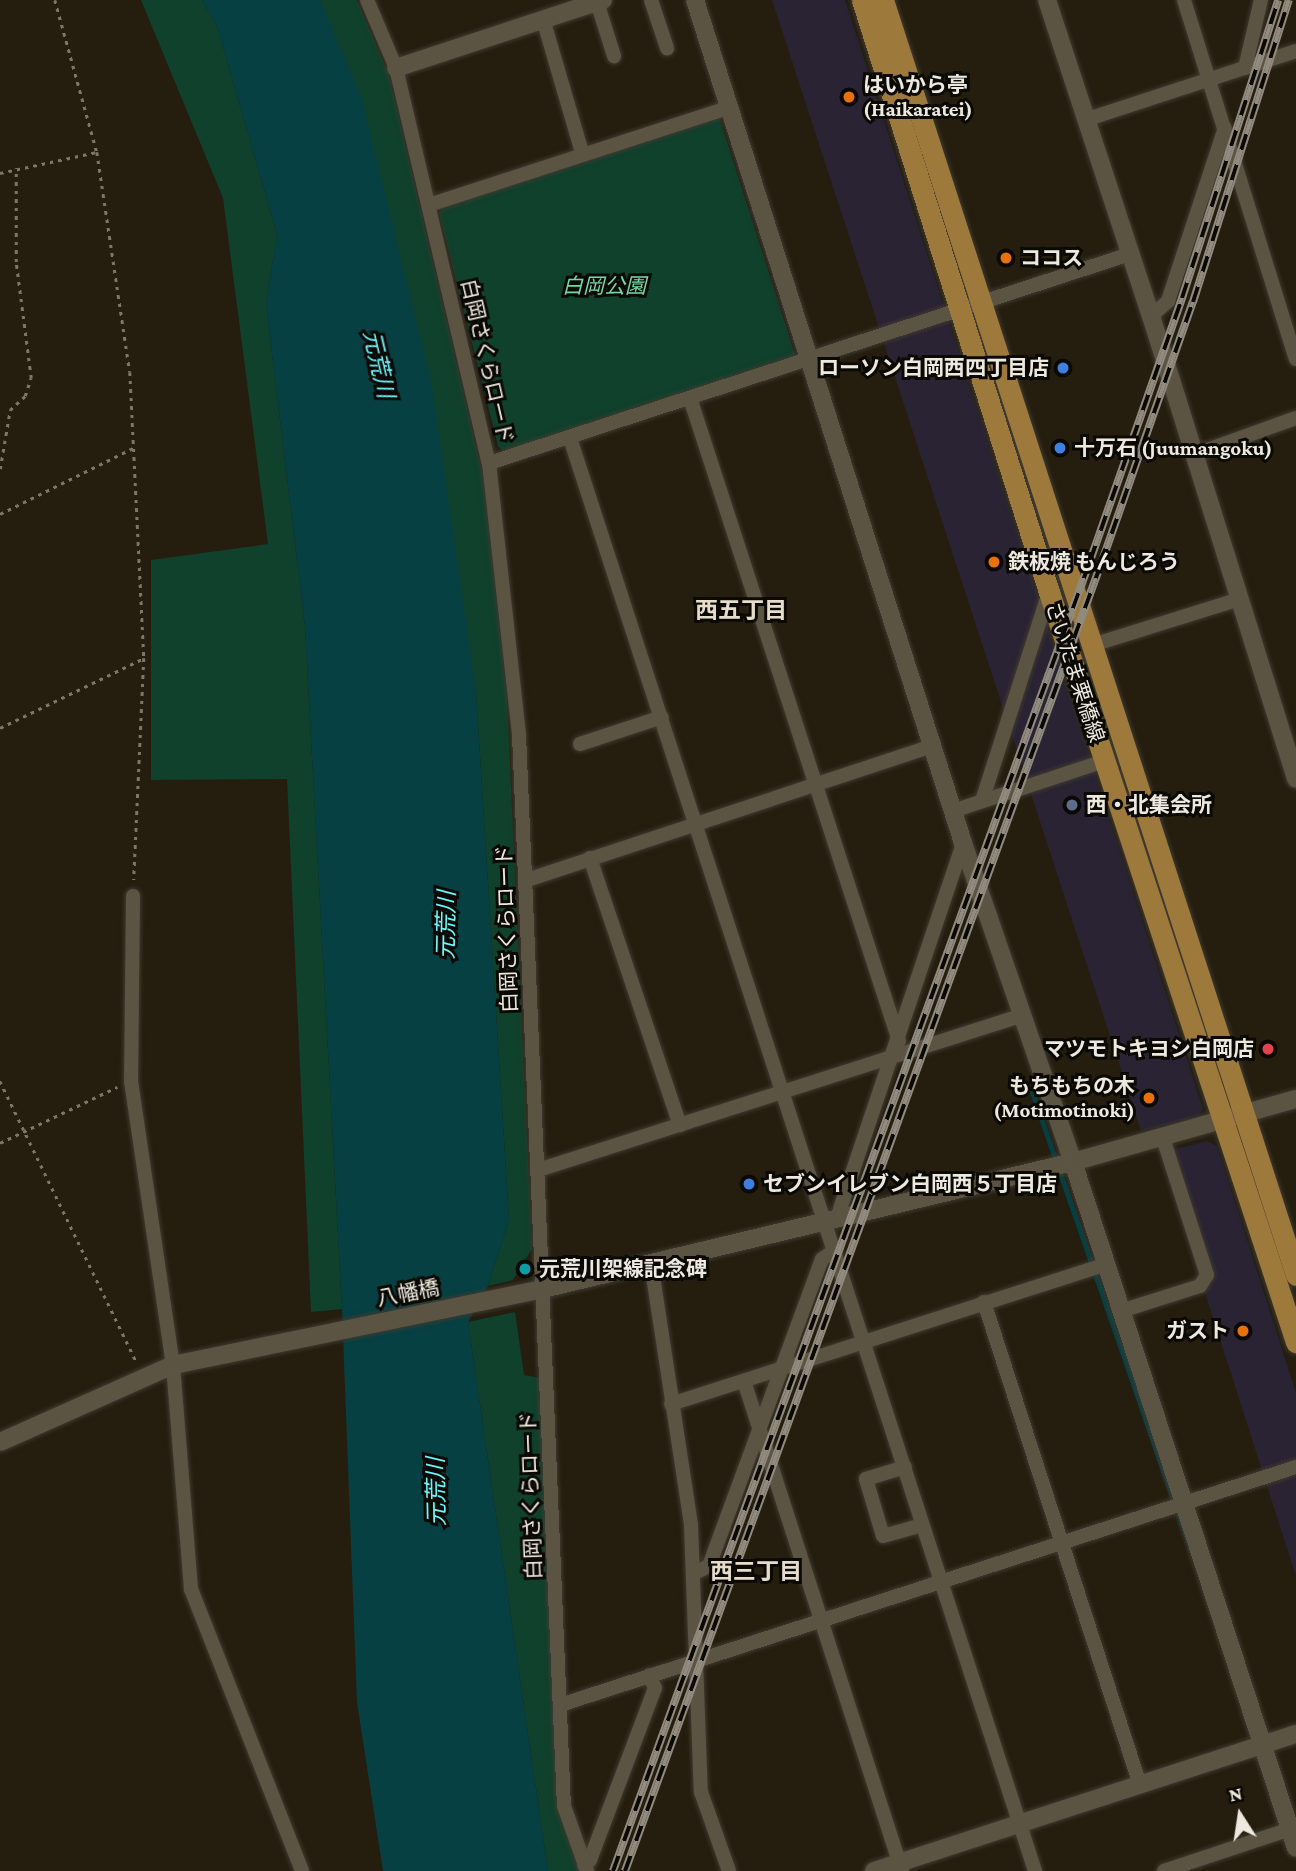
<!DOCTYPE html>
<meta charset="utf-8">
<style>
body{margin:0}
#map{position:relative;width:1296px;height:1871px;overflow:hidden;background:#251e0f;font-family:"Crimson Pro","Noto Sans JP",serif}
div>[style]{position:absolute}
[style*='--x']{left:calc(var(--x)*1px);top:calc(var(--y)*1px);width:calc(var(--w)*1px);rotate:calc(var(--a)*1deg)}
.commercial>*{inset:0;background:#292333}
.green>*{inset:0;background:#0f412c}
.water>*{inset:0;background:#064043}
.stream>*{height:5px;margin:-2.5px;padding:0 2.5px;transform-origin:2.5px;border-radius:2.5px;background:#064043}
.path>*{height:2.5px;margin-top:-1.25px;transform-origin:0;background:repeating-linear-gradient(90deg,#7d776a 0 3.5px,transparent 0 8.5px)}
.roads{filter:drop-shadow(0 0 2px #3f3a31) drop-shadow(0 0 2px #3f3a31)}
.minor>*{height:14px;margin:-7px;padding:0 7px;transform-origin:7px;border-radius:7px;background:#5c5443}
.tertiary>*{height:18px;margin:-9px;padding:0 9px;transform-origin:9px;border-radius:9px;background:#5c5443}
.primary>*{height:21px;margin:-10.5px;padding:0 10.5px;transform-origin:10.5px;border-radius:10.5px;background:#9d7a3c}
.rail>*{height:8px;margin-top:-4px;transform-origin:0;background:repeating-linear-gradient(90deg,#0b0904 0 16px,#918b7f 0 32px);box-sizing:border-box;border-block:2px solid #918b7f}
.dots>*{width:19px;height:19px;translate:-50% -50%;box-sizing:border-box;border:4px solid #0b0904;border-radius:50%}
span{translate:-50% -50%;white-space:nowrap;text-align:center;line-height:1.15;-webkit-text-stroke:6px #0b0904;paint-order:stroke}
.poi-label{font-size:21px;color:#eee9df;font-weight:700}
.left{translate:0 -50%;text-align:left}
.right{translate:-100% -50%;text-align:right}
.park-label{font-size:21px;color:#71d8a6;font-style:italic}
.street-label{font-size:21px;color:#eee9df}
.water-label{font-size:23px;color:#6af8fd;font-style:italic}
.neighbourhood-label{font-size:23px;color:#e5dcc9;font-weight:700}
.north{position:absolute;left:1205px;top:1780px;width:70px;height:70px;-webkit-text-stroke:5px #0b0904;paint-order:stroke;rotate:348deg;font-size:19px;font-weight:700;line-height:28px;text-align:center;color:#eee9df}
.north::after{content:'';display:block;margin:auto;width:24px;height:32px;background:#eee9df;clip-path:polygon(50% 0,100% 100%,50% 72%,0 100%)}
</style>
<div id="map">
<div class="commercial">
<i style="clip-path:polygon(772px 0,845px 0,1203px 1109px,1198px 1117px,1141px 1131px)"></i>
<i style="clip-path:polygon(1207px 1141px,1217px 1146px,1296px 1393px,1296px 1576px,1160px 1153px)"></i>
</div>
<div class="green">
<i style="clip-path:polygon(141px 0,202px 0,217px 26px,277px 234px,266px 304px,305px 627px,342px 1309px,311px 1312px,287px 779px,151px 780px,151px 560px,268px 544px,223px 198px)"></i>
<i style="clip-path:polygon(320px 0,357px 0,389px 75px,483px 476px,507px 698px,532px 1249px,513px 1280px,488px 1286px,509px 1220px,476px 692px)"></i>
<i style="clip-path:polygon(719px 117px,796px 358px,503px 451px,498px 446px,439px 213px,445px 205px)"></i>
<i style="clip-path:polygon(515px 1312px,524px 1375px,540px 1378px,560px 1814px,579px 1871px,548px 1871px,468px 1322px)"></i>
</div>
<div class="water">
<i style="clip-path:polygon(202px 0,320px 0,361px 97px,432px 386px,476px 692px,509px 1220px,488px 1286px,468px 1322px,548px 1871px,383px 1871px,357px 1702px,342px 1309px,305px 627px,266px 304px,277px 234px,217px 26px)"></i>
</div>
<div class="stream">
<i style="--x:1032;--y:1092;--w:484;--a:70.9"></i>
</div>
<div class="path">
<i style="--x:55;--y:0;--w:158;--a:74.6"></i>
<i style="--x:97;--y:152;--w:222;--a:81.5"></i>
<i style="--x:130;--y:372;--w:286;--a:87.2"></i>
<i style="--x:144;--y:658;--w:222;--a:92.6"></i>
<i style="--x:0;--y:173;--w:99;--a:-12.2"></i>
<i style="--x:0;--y:469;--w:60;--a:-80.4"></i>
<i style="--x:10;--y:410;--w:21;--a:-43"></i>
<i style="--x:25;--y:396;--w:19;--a:-72"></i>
<i style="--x:31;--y:378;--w:117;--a:-97.4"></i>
<i style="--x:16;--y:262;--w:94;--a:-90"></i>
<i style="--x:0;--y:514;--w:151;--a:-26.4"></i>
<i style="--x:0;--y:728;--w:160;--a:-25.9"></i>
<i style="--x:0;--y:1081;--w:311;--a:64.1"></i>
<i style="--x:0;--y:1143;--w:130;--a:-25.6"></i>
</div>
<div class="roads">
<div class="minor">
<i style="--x:367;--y:0;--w:74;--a:66.9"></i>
<i style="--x:396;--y:68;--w:406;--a:76.8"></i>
<i style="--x:489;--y:463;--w:273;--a:83.7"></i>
<i style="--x:519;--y:734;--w:1073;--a:87.6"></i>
<i style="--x:564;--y:1806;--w:69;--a:70.5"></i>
<i style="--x:651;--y:0;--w:51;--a:71.6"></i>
<i style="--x:1184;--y:0;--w:376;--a:72.7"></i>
<i style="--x:597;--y:2;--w:57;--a:72.5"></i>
<i style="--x:543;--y:19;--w:139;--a:73.7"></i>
<i style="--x:1245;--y:68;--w:70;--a:-76.8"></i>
<i style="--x:1085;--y:120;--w:222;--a:-18.1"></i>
<i style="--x:429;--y:205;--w:313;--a:-18"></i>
<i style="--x:1151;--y:316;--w:23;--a:-41"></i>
<i style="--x:1168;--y:301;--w:182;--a:-71.8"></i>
<i style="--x:690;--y:398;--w:676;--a:71.99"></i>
<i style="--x:570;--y:438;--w:1507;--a:72.02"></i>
<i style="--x:1193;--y:455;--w:109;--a:-19.8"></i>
<i style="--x:489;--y:463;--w:674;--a:-18.06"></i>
<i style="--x:1089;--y:646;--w:158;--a:-17.3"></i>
<i style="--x:580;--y:744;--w:86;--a:-18.2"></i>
<i style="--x:982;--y:801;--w:219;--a:-72.2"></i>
<i style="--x:953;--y:811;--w:159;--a:-18.3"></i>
<i style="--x:590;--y:858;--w:282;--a:71.4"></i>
<i style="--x:527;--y:880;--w:428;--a:-18.3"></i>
<i style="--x:133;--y:896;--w:185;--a:90.6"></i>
<i style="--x:131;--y:1081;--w:287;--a:81.6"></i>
<i style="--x:173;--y:1365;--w:225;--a:85.4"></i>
<i style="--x:191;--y:1589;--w:303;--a:68.5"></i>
<i style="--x:538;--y:1170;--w:506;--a:-17.72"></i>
<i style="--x:842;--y:1216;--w:7;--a:-106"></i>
<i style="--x:840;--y:1209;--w:386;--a:-71.4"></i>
<i style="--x:651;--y:1263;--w:265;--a:81.3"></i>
<i style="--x:691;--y:1525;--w:267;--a:87.9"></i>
<i style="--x:701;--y:1792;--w:84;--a:70.5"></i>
<i style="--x:984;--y:1302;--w:508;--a:72.1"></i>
<i style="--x:1121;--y:1311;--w:83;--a:-17.6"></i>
<i style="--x:1200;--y:1286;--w:13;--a:-58"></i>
<i style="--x:1207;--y:1275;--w:144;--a:-107.8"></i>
<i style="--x:744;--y:1381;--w:515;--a:72.13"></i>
<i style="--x:671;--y:1404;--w:457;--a:-17.8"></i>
<i style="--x:905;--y:1467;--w:41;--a:162.9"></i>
<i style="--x:866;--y:1479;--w:59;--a:73.4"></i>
<i style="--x:883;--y:1536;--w:41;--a:-15.4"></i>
<i style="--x:693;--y:1574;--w:18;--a:-27"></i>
<i style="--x:709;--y:1566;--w:327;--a:-69.8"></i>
<i style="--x:822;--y:1259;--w:14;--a:-34"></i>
<i style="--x:560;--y:1705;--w:774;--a:-17.92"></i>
<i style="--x:584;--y:1865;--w:8;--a:-40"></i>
<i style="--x:590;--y:1860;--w:184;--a:-69.3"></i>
<i style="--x:655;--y:1688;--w:14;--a:-115"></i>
<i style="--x:1164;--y:1871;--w:133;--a:-18.4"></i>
</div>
<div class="tertiary">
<i style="--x:695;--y:0;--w:885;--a:72.36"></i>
<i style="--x:963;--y:843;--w:337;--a:71"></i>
<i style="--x:1073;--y:1162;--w:721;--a:71.99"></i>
<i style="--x:1047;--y:0;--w:333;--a:71.8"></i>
<i style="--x:1151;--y:316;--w:485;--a:72.6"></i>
<i style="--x:396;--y:68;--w:218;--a:-18.2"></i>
<i style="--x:0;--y:1442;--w:189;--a:-24"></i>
<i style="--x:173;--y:1365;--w:378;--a:-11.6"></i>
<i style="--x:543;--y:1289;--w:545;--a:-13.48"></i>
<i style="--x:1073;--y:1162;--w:232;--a:-15.8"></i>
<i style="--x:874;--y:1871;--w:444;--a:-18"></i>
</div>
<div class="primary">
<i style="--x:862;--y:0;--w:621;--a:72.47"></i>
<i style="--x:1049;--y:592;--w:790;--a:71.77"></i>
<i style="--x:883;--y:0;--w:1340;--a:72.05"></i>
</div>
</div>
<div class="rail">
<i style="--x:613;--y:1871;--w:1394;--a:-69.99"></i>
<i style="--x:1090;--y:561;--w:279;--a:-70.7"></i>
<i style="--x:1182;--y:298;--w:313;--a:-72.1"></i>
<i style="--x:625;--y:1871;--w:1391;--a:-69.99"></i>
<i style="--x:1101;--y:564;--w:278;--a:-70.7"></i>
<i style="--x:1193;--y:302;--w:317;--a:-72.4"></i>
</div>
<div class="dots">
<i style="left:849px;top:97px;background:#e8710a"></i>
<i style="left:1006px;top:258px;background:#e8710a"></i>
<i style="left:1063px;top:368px;background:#3f7fe0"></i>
<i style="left:1060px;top:448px;background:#3f7fe0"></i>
<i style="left:994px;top:562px;background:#e8710a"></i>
<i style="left:1072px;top:805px;background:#5c6f8a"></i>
<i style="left:1268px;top:1049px;background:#e0444e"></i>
<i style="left:1149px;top:1098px;background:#e8710a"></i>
<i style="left:749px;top:1184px;background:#3f7fe0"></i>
<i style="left:525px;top:1269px;background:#0f9aa8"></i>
<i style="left:1243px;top:1331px;background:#e8710a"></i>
</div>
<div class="poi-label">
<span class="left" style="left:863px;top:97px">はいから亭<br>(Haikaratei)</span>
<span class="left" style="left:1020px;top:258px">ココス</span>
<span class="right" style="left:1049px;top:368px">ローソン白岡西四丁目店</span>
<span class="left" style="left:1074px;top:448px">十万石 (Juumangoku)</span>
<span class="left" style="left:1008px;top:562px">鉄板焼 もんじろう</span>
<span class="left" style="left:1086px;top:805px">西・北集会所</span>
<span class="right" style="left:1254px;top:1049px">マツモトキヨシ白岡店</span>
<span class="right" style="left:1135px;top:1098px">もちもちの木<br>(Motimotinoki)</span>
<span class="left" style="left:763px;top:1184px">セブンイレブン白岡西５丁目店</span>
<span class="left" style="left:539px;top:1269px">元荒川架線記念碑</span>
<span class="right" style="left:1229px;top:1331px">ガスト</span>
</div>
<div class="park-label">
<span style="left:604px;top:286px">白岡公園</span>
</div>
<div class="street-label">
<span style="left:487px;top:361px;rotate:77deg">白岡さくらロード</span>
<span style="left:1075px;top:672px;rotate:72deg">さいたま栗橋線</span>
<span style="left:507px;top:929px;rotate:-92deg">白岡さくらロード</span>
<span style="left:408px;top:1293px;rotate:-11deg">八幡橋</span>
<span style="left:531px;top:1496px;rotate:-92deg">白岡さくらロード</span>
</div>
<div class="water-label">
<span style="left:379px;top:364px;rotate:77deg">元荒川</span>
<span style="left:446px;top:925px;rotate:-89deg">元荒川</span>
<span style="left:436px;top:1492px;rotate:-91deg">元荒川</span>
</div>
<div class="neighbourhood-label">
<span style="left:741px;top:610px">西五丁目</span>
<span style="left:756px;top:1571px">西三丁目</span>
</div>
<div class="north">N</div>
</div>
